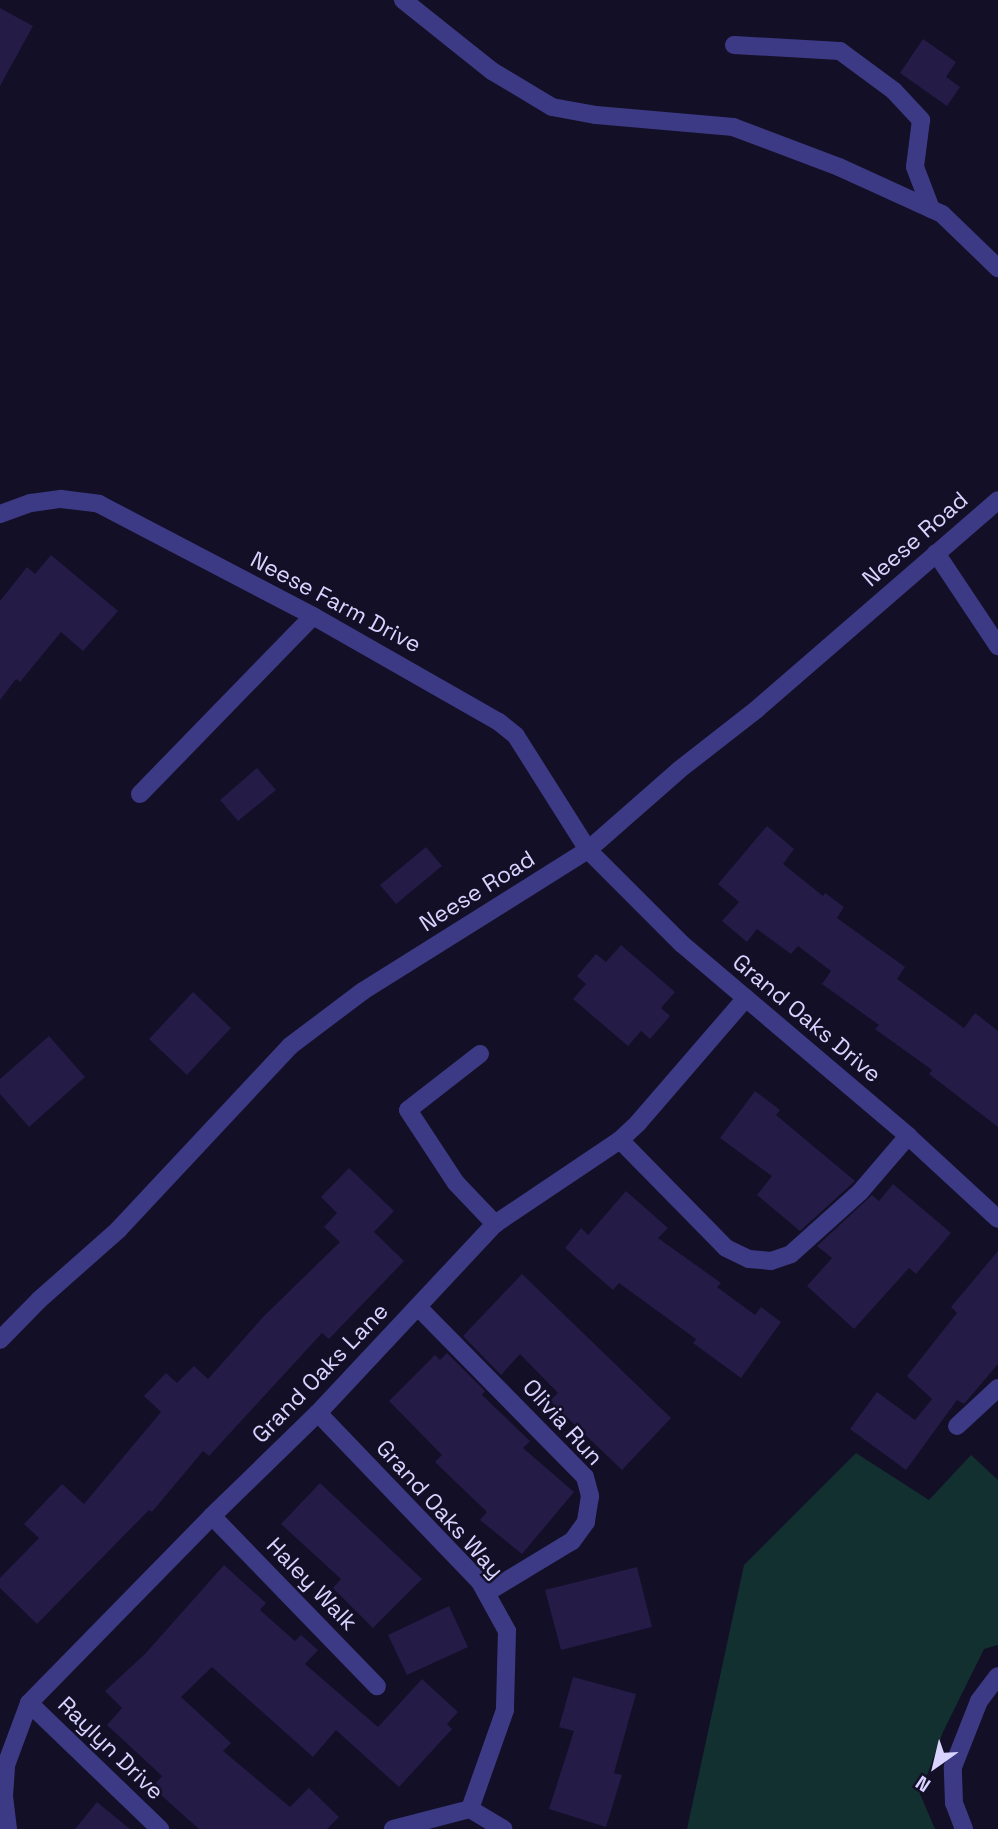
<!DOCTYPE html>
<style>
body{margin:0}
#map{position:relative;width:998px;height:1829px;overflow:hidden;background:#130f26;font-family:"Space Grotesk",sans-serif}
div>[style]{position:absolute}
[style*='--x']{left:calc(var(--x)*1px);top:calc(var(--y)*1px);width:calc(var(--w)*1px);rotate:calc(var(--a)*1deg)}
.green>*{inset:0;background:#12302f}
.building>*{inset:0;background:#241b47}
.minor>*{height:18px;margin:-9px;padding:0 9px;transform-origin:9px;border-radius:9px;background:#3d3a85}
span{translate:-50% -50%;white-space:nowrap;text-align:center;line-height:1.15;-webkit-text-stroke:5px #130f26;paint-order:stroke}
.street-label{font-size:23px;color:#d9d4ff}
.north{position:absolute;left:900px;top:1731px;width:70px;height:70px;-webkit-text-stroke:5px #130f26;paint-order:stroke;rotate:214deg;font-size:19px;font-weight:700;line-height:28px;text-align:center;color:#d9d4ff}
.north::after{content:'';display:block;margin:auto;width:24px;height:32px;background:#d9d4ff;clip-path:polygon(50% 0,100% 100%,50% 72%,0 100%)}
</style>
<div id="map">
<div class="green">
<i style="clip-path:polygon(856px 1453px,929px 1500px,971px 1455px,998px 1480px,998px 1645px,984px 1649px,943px 1732px,920px 1794px,935px 1829px,687px 1829px,744px 1565px)"></i>
</div>
<div class="building">
<i style="clip-path:polygon(0 8px,33px 26px,0 86px)"></i>
<i style="clip-path:polygon(923px 39px,956px 62px,946px 77px,960px 87px,947px 106px,900px 73px)"></i>
<i style="clip-path:polygon(51px 555px,118px 611px,83px 651px,61px 632px,20px 682px,16px 679px,0 700px,0 601px,27px 567px,35px 574px)"></i>
<i style="clip-path:polygon(257px 768px,276px 790px,238px 821px,220px 800px)"></i>
<i style="clip-path:polygon(767px 826px,794px 849px,783px 864px,823px 896px,825px 893px,844px 907px,837px 918px,905px 967px,897px 979px,964px 1028px,975px 1013px,998px 1031px,998px 1127px,929px 1074px,932px 1070px,875px 1029px,879px 1025px,822px 984px,831px 971px,798px 946px,791px 954px,757px 929px,747px 942px,722px 921px,739px 902px,718px 884px)"></i>
<i style="clip-path:polygon(426px 847px,442px 866px,396px 904px,380px 885px)"></i>
<i style="clip-path:polygon(621px 945px,675px 992px,661px 1008px,670px 1016px,650px 1039px,641px 1031px,628px 1046px,573px 999px,586px 984px,577px 976px,596px 954px,606px 962px)"></i>
<i style="clip-path:polygon(193px 992px,231px 1028px,187px 1075px,149px 1039px)"></i>
<i style="clip-path:polygon(49px 1036px,85px 1077px,29px 1127px,0 1094px,0 1079px)"></i>
<i style="clip-path:polygon(755px 1091px,780px 1110px,776px 1115px,855px 1181px,800px 1231px,757px 1195px,772px 1176px,720px 1138px)"></i>
<i style="clip-path:polygon(349px 1168px,394px 1211px,374px 1232px,404px 1261px,329px 1339px,322px 1333px,209px 1456px,203px 1451px,152px 1512px,149px 1510px,37px 1624px,0 1588px,0 1578px,39px 1538px,24px 1524px,62px 1484px,84px 1504px,161px 1412px,144px 1396px,166px 1373px,177px 1383px,194px 1366px,208px 1379px,263px 1317px,340px 1242px,324px 1227px,337px 1213px,321px 1197px)"></i>
<i style="clip-path:polygon(893px 1184px,951px 1233px,916px 1274px,909px 1268px,854px 1329px,807px 1286px,832px 1258px,817px 1246px,872px 1195px,879px 1201px)"></i>
<i style="clip-path:polygon(626px 1191px,668px 1228px,658px 1238px,721px 1283px,717px 1287px,755px 1315px,761px 1307px,781px 1322px,741px 1378px,693px 1343px,696px 1339px,619px 1283px,613px 1290px,565px 1248px,581px 1228px,588px 1235px)"></i>
<i style="clip-path:polygon(998px 1251px,998px 1364px,964px 1404px,957px 1400px,906px 1470px,850px 1429px,877px 1392px,915px 1420px,932px 1399px,907px 1376px,957px 1313px,951px 1307px)"></i>
<i style="clip-path:polygon(522px 1274px,671px 1418px,622px 1470px,550px 1401px,558px 1393px,520px 1354px,501px 1375px,463px 1336px)"></i>
<i style="clip-path:polygon(447px 1353px,485px 1391px,482px 1395px,530px 1441px,523px 1448px,574px 1492px,522px 1554px,480px 1520px,487px 1512px,435px 1462px,442px 1455px,389px 1401px,435px 1355px,440px 1360px)"></i>
<i style="clip-path:polygon(320px 1483px,422px 1579px,373px 1628px,333px 1588px,341px 1579px,281px 1524px)"></i>
<i style="clip-path:polygon(224px 1565px,266px 1603px,260px 1610px,295px 1641px,301px 1635px,318px 1650px,305px 1664px,378px 1727px,422px 1679px,458px 1712px,447px 1724px,452px 1729px,399px 1787px,336px 1730px,313px 1757px,212px 1667px,181px 1697px,231px 1743px,223px 1751px,290px 1807px,309px 1788px,339px 1817px,327px 1829px,199px 1829px,152px 1787px,162px 1776px,107px 1725px,122px 1708px,105px 1691px,145px 1654px)"></i>
<i style="clip-path:polygon(637px 1567px,652px 1627px,561px 1650px,545px 1590px)"></i>
<i style="clip-path:polygon(449px 1606px,468px 1647px,407px 1675px,388px 1635px)"></i>
<i style="clip-path:polygon(573px 1677px,636px 1694px,614px 1773px,622px 1775px,606px 1827px,549px 1809px,574px 1731px,559px 1727px)"></i>
<i style="clip-path:polygon(97px 1802px,130px 1829px,75px 1829px)"></i>
</div>
<div class="minor">
<i style="--x:403;--y:0;--w:114;--a:38.6"></i>
<i style="--x:492;--y:71;--w:70;--a:31"></i>
<i style="--x:552;--y:107;--w:45;--a:10.3"></i>
<i style="--x:596;--y:115;--w:138;--a:5"></i>
<i style="--x:733;--y:127;--w:113;--a:20.7"></i>
<i style="--x:839;--y:167;--w:113;--a:24.5"></i>
<i style="--x:942;--y:214;--w:78;--a:44"></i>
<i style="--x:734;--y:45;--w:106;--a:3.2"></i>
<i style="--x:840;--y:51;--w:67;--a:36.5"></i>
<i style="--x:894;--y:91;--w:40;--a:47"></i>
<i style="--x:921;--y:120;--w:47;--a:97.3"></i>
<i style="--x:915;--y:167;--w:45;--a:69.1"></i>
<i style="--x:0;--y:514;--w:33;--a:-20"></i>
<i style="--x:31;--y:503;--w:30;--a:-8"></i>
<i style="--x:61;--y:499;--w:38;--a:7"></i>
<i style="--x:99;--y:504;--w:242;--a:27.6"></i>
<i style="--x:313;--y:616;--w:214;--a:29.7"></i>
<i style="--x:499;--y:722;--w:22;--a:39"></i>
<i style="--x:516;--y:736;--w:135;--a:57.7"></i>
<i style="--x:588;--y:850;--w:133;--a:45"></i>
<i style="--x:682;--y:944;--w:297;--a:40.3"></i>
<i style="--x:908;--y:1136;--w:122;--a:42.7"></i>
<i style="--x:936;--y:553;--w:112;--a:56.3"></i>
<i style="--x:140;--y:794;--w:248;--a:-45.8"></i>
<i style="--x:480;--y:1054;--w:91;--a:142.1"></i>
<i style="--x:408;--y:1110;--w:87;--a:56.7"></i>
<i style="--x:456;--y:1183;--w:57;--a:46.4"></i>
<i style="--x:620;--y:1140;--w:151;--a:45.5"></i>
<i style="--x:726;--y:1248;--w:25;--a:26"></i>
<i style="--x:749;--y:1259;--w:22;--a:5"></i>
<i style="--x:771;--y:1261;--w:21;--a:-19"></i>
<i style="--x:791;--y:1254;--w:93;--a:-41.9"></i>
<i style="--x:860;--y:1192;--w:74;--a:-49.4"></i>
<i style="--x:418;--y:1307;--w:238;--a:45.5"></i>
<i style="--x:585;--y:1477;--w:20;--a:75"></i>
<i style="--x:590;--y:1496;--w:26;--a:99"></i>
<i style="--x:586;--y:1522;--w:24;--a:126"></i>
<i style="--x:572;--y:1541;--w:100;--a:148.8"></i>
<i style="--x:0;--y:1340;--w:56;--a:-45.7"></i>
<i style="--x:39;--y:1300;--w:106;--a:-41.5"></i>
<i style="--x:118;--y:1230;--w:252;--a:-46.9"></i>
<i style="--x:290;--y:1046;--w:91;--a:-37"></i>
<i style="--x:363;--y:991;--w:266;--a:-32.1"></i>
<i style="--x:588;--y:850;--w:121;--a:-41.3"></i>
<i style="--x:679;--y:770;--w:99;--a:-38"></i>
<i style="--x:757;--y:709;--w:319;--a:-40.9"></i>
<i style="--x:318;--y:1413;--w:234;--a:46.2"></i>
<i style="--x:480;--y:1582;--w:56;--a:61.1"></i>
<i style="--x:507;--y:1631;--w:79;--a:91.5"></i>
<i style="--x:505;--y:1710;--w:105;--a:109.5"></i>
<i style="--x:957;--y:1426;--w:56;--a:-42.8"></i>
<i style="--x:212;--y:1516;--w:237;--a:45.9"></i>
<i style="--x:29;--y:1703;--w:182;--a:43.9"></i>
<i style="--x:470;--y:1809;--w:39;--a:31"></i>
<i style="--x:8;--y:1829;--w:33;--a:-97"></i>
<i style="--x:4;--y:1796;--w:31;--a:-86"></i>
<i style="--x:6;--y:1765;--w:66;--a:-69.6"></i>
<i style="--x:29;--y:1703;--w:262;--a:-45.6"></i>
<i style="--x:212;--y:1516;--w:148;--a:-44.2"></i>
<i style="--x:318;--y:1413;--w:259;--a:-46.9"></i>
<i style="--x:495;--y:1224;--w:151;--a:-33.9"></i>
<i style="--x:620;--y:1140;--w:25;--a:-43"></i>
<i style="--x:638;--y:1123;--w:165;--a:-49.2"></i>
<i style="--x:393;--y:1829;--w:80;--a:-14.6"></i>
<i style="--x:964;--y:1829;--w:28;--a:-111"></i>
<i style="--x:954;--y:1803;--w:36;--a:-92"></i>
<i style="--x:953;--y:1767;--w:71;--a:-68.5"></i>
<i style="--x:979;--y:1701;--w:31;--a:-53"></i>
</div>
<div class="street-label">
<span style="left:915px;top:539px;rotate:-41deg">Neese Road</span>
<span style="left:336px;top:602px;rotate:28deg">Neese Farm Drive</span>
<span style="left:477px;top:891px;rotate:-32deg">Neese Road</span>
<span style="left:807px;top:1018px;rotate:40deg">Grand Oaks Drive</span>
<span style="left:320px;top:1373px;rotate:-46deg">Grand Oaks Lane</span>
<span style="left:563px;top:1422px;rotate:48deg">Olivia Run</span>
<span style="left:440px;top:1509px;rotate:48deg">Grand Oaks Way</span>
<span style="left:312px;top:1584px;rotate:46deg">Haley Walk</span>
<span style="left:111px;top:1748px;rotate:44deg">Raylyn Drive</span>
</div>
<div class="north">N</div>
</div>
